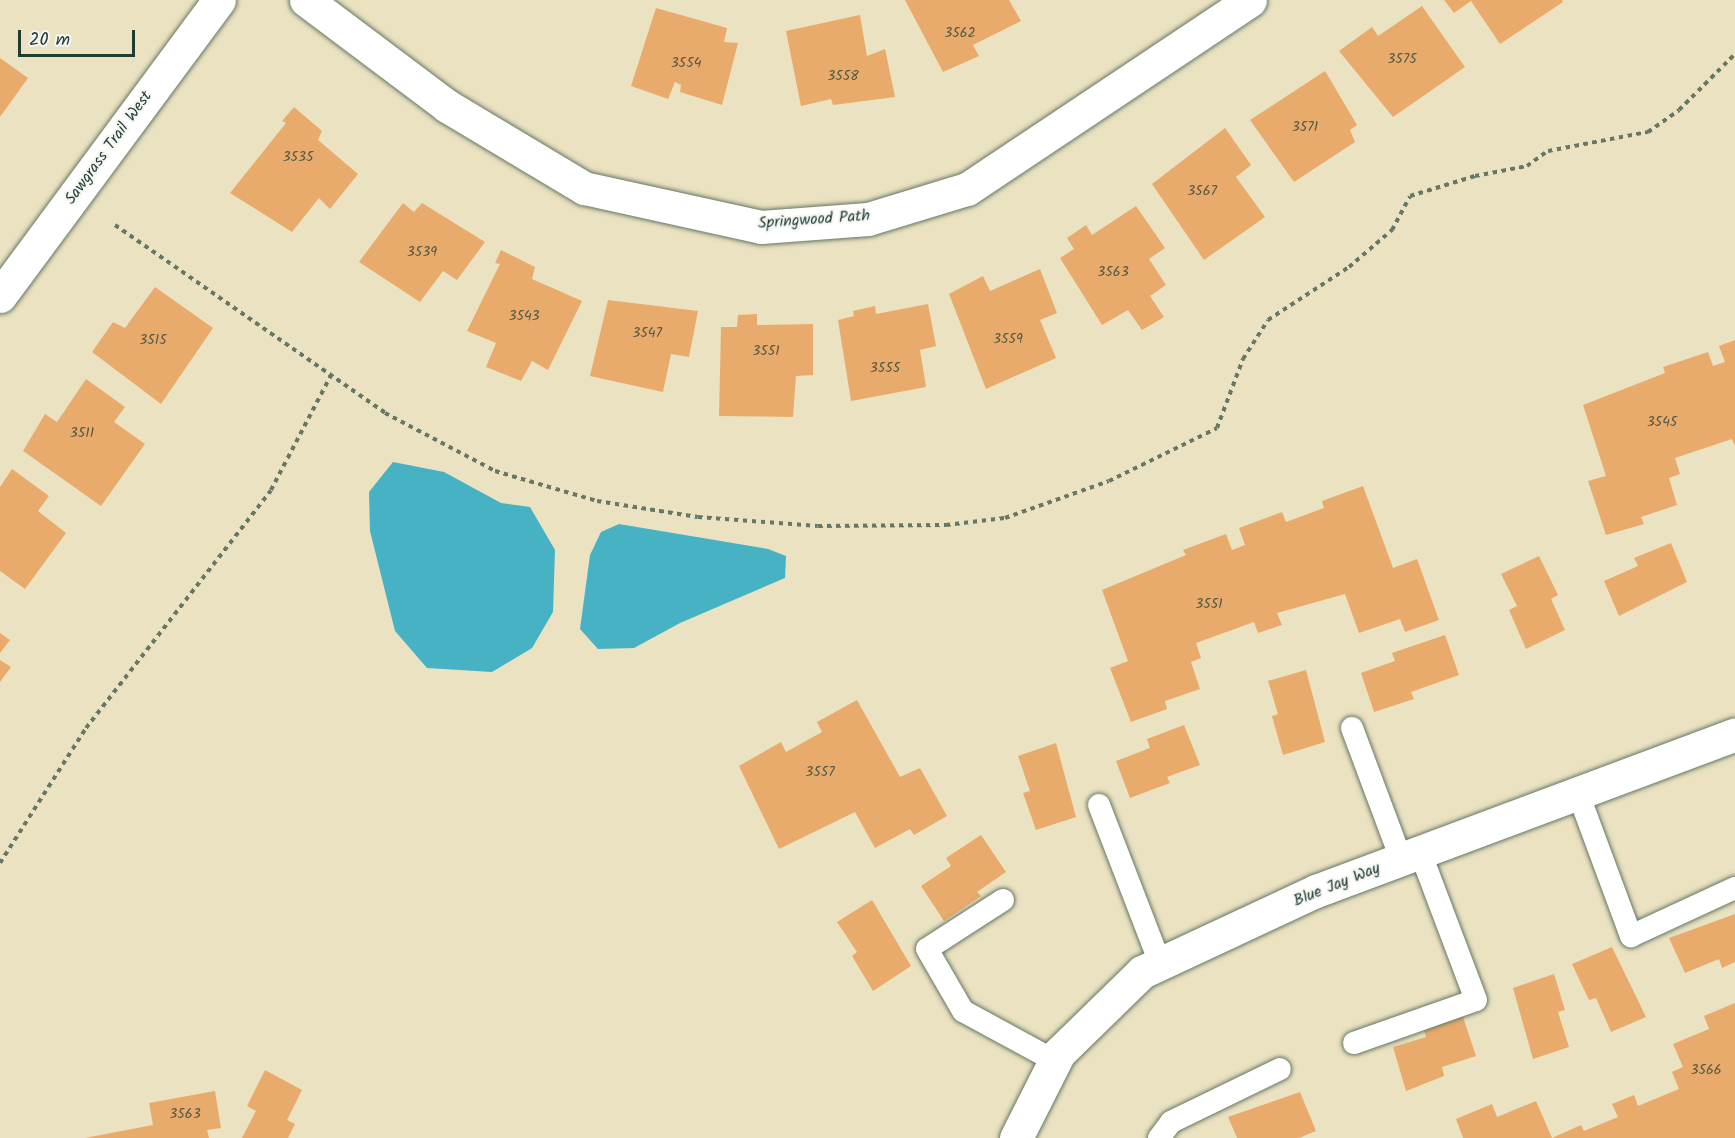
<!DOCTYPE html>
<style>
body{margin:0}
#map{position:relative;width:1735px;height:1138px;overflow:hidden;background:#eae2c0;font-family:Kalam,sans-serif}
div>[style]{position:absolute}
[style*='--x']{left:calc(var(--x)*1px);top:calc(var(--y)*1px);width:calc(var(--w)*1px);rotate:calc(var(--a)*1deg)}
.water>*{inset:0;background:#46b2c4}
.building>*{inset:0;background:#e9ab6c}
.path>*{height:4px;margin-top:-2px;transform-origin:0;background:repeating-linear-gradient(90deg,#667765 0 4.5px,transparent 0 9px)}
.roads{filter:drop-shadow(0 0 2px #667765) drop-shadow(0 0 2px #667765)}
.lane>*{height:22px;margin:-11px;padding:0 11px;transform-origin:11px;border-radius:11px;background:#fff}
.street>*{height:33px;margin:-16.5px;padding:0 16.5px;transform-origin:16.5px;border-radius:16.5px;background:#fff}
span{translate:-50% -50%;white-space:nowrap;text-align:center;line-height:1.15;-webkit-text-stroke:4.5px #f6f6f2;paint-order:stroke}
.number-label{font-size:14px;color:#525842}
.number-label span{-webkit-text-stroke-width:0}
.street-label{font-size:16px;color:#1f3d34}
.scale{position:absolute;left:18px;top:30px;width:117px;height:27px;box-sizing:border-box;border:3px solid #1f3d34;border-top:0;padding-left:8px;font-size:18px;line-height:21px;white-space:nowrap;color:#1f3d34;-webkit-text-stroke:4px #f6f6f2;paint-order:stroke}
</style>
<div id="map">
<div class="water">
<i style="clip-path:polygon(393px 462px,444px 472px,501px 503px,530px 507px,555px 550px,553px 612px,532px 648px,492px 672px,427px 668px,395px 631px,370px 531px,369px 492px)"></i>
<i style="clip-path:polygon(619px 524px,768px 549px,786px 556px,785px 578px,680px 623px,634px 648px,598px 649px,580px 629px,590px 555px,601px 532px)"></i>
</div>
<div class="building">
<i style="clip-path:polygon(905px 0,1009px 0,1021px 21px,973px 45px,979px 56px,943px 72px)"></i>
<i style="clip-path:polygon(1444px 0,1562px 0,1563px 2px,1500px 44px,1471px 1px,1454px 13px)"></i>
<i style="clip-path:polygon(1422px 6px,1465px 67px,1393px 117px,1339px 51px,1372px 27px,1378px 36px)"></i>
<i style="clip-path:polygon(656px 8px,727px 28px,724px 42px,738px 43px,722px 105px,680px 92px,681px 85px,675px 82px,668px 99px,631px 86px)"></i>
<i style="clip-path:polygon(860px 15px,867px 56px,885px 49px,895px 97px,833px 105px,831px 99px,801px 106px,786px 31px)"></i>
<i style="clip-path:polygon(0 58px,28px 78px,0 117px)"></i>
<i style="clip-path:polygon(1325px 71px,1357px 125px,1350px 130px,1355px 142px,1294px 182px,1250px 120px)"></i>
<i style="clip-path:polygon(294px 107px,322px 131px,318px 140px,358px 174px,330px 209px,319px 198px,292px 232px,230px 193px,286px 123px,282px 121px)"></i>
<i style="clip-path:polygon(1225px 128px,1251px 165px,1236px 177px,1265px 217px,1204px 260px,1152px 184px)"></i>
<i style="clip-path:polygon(403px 203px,414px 212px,422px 203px,485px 242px,457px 280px,443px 271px,420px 302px,359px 262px)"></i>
<i style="clip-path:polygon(1136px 206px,1165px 248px,1149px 259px,1166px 285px,1150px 296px,1164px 317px,1142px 330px,1128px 310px,1102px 325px,1060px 258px,1074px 249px,1067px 238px,1086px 225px,1092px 235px)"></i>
<i style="clip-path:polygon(501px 250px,535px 267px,532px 279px,582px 301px,548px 370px,532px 361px,521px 381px,486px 367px,496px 343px,467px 331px,500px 264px,495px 263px)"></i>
<i style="clip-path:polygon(1040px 269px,1057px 313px,1040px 320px,1056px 358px,986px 389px,949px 294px,983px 276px,990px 291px)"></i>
<i style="clip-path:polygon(155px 287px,213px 328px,161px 404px,92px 352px,113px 322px,125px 328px)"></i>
<i style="clip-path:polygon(608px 300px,698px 311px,689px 357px,671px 354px,663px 392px,590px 376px)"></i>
<i style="clip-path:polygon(928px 304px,936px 346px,920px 350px,926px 387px,851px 401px,838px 320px,854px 316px,853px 311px,875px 306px,876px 314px)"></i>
<i style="clip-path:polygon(757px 314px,757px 325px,813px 324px,813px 375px,796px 376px,793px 417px,719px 416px,721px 327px,737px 327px,738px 315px)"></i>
<i style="clip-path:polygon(1735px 340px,1735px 446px,1732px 439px,1675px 458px,1680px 474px,1669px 478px,1677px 505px,1641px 517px,1644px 524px,1606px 535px,1588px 481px,1606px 476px,1583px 405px,1665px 373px,1663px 367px,1708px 352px,1713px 366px,1725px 362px,1719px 346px)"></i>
<i style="clip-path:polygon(86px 379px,125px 407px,114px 422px,145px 444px,101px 506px,23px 451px,45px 414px,57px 422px)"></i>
<i style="clip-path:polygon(12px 469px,49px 496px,38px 511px,66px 533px,25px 589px,0 571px,0 487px)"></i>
<i style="clip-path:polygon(1363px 486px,1393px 568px,1417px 559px,1439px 620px,1405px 632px,1400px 619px,1359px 633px,1345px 594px,1277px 613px,1282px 625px,1258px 633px,1254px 622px,1196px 643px,1201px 658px,1191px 662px,1200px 689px,1165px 701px,1167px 709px,1131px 722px,1110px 668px,1128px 661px,1102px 590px,1186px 555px,1183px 550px,1226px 534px,1232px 550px,1245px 545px,1239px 528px,1282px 512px,1286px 522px,1324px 508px,1322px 501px)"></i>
<i style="clip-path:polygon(1671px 543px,1687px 582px,1619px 616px,1604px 581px,1638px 566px,1634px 558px)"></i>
<i style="clip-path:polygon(1539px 556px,1558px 595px,1551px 599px,1565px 630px,1526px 649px,1509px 610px,1517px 606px,1501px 574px)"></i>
<i style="clip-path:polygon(0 633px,10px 640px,0 653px)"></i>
<i style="clip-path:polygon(1445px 635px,1459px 675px,1411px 692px,1414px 699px,1374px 712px,1361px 673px,1395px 661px,1392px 653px)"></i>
<i style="clip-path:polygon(0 660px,11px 667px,0 682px)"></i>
<i style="clip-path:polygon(1306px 670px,1325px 742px,1283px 755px,1272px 716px,1278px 714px,1268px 681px)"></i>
<i style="clip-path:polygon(857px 700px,900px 777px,920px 768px,947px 816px,914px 835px,910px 829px,875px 848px,855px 812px,779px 849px,739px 766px,781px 742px,786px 752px,822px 732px,817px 722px)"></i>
<i style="clip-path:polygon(1184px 725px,1200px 765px,1167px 777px,1170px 783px,1130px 798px,1116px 761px,1150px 748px,1147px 739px)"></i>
<i style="clip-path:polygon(1056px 743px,1076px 817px,1036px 830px,1023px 793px,1030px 791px,1018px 756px)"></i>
<i style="clip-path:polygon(981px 835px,1006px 872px,977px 892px,981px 896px,944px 921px,921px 886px,951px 866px,946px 858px)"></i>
<i style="clip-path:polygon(872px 900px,911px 966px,873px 991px,852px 956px,857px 952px,837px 922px)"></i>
<i style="clip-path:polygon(1735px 914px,1735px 962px,1722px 968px,1719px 959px,1685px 973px,1669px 938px)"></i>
<i style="clip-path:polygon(1612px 947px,1646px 1017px,1611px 1032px,1596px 998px,1589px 1000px,1572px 964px)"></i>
<i style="clip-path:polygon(1554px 974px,1565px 1010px,1558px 1012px,1569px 1047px,1533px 1059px,1513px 988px)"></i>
<i style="clip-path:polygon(1735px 1003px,1735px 1138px,1552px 1138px,1581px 1125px,1584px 1131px,1618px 1117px,1612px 1104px,1634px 1095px,1638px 1106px,1679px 1089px,1672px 1072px,1683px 1067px,1673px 1044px,1709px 1029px,1704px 1016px)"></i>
<i style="clip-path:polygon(1463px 1017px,1476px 1056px,1442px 1067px,1444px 1076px,1406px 1091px,1393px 1047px,1426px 1037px,1424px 1030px)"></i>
<i style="clip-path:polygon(265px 1070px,302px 1090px,287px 1120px,295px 1124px,288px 1138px,242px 1138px,256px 1111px,247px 1106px)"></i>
<i style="clip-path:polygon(215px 1091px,221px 1128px,207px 1130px,209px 1138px,85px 1138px,153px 1125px,149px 1103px)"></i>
<i style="clip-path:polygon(1300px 1092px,1316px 1131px,1299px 1138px,1237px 1138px,1228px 1117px)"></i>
<i style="clip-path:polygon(1536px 1101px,1552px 1138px,1463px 1138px,1456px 1119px,1492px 1104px,1497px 1117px)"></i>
</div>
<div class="path">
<i style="--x:115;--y:225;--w:329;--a:34.8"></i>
<i style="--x:385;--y:413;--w:124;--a:27.8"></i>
<i style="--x:495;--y:471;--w:106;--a:16.4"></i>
<i style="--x:597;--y:501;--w:102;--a:9"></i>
<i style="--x:698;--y:517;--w:120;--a:4.3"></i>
<i style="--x:818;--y:526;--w:128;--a:-0.4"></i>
<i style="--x:946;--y:525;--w:59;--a:-6.8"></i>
<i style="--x:1005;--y:518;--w:110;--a:-19.6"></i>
<i style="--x:1109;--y:481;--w:120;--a:-26.1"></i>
<i style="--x:1217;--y:428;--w:74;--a:-69.4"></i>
<i style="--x:1243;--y:359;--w:46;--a:-57.3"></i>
<i style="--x:1268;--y:320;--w:97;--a:-33.2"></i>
<i style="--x:1349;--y:267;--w:57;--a:-40.7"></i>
<i style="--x:1392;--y:230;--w:38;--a:-62"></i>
<i style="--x:1410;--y:196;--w:68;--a:-17.1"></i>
<i style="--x:1475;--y:176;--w:53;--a:-10.9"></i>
<i style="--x:1527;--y:166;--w:26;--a:-36"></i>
<i style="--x:1548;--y:151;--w:102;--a:-10.8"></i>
<i style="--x:1648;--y:132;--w:38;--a:-35"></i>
<i style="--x:1679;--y:110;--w:79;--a:-45"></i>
<i style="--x:0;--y:863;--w:160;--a:-57.5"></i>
<i style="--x:86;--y:728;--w:301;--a:-52.1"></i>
<i style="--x:271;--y:490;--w:130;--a:-62.4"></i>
</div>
<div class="roads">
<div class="lane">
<i style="--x:1352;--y:728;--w:140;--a:69.5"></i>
<i style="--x:1578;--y:793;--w:153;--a:69.7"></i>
<i style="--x:1631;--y:936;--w:115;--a:-24.8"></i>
<i style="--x:1099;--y:805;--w:169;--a:68.9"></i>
<i style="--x:1003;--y:900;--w:90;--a:147.2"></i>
<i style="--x:927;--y:949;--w:72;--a:59.9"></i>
<i style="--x:963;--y:1011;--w:105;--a:28.5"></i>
<i style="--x:1354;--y:1043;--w:129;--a:-19.4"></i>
<i style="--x:1476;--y:1000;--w:158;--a:-110.7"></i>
<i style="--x:1159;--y:1138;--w:20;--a:-53"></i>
<i style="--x:1171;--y:1122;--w:121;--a:-25.9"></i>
</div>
<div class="street">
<i style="--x:306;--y:0;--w:176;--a:36.9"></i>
<i style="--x:447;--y:106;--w:160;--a:30.9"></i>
<i style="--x:584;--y:188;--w:181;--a:12.4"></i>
<i style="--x:761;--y:227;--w:107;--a:-4.3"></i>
<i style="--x:868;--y:219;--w:103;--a:-16.9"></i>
<i style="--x:967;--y:189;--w:340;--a:-33.7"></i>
<i style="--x:0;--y:296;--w:368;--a:-53.5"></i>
<i style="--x:1016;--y:1138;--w:95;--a:-63.2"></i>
<i style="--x:1059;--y:1053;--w:116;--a:-44.3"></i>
<i style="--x:1142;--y:972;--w:192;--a:-25"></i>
<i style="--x:1316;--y:891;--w:447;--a:-20.5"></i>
</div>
</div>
<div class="number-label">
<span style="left:960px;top:33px">3562</span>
<span style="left:1402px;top:59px">3575</span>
<span style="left:686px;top:63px">3554</span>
<span style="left:843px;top:76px">3558</span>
<span style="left:1305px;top:127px">3571</span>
<span style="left:298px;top:157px">3535</span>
<span style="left:1202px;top:191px">3567</span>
<span style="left:422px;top:252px">3539</span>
<span style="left:1113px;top:272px">3563</span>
<span style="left:524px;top:316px">3543</span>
<span style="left:647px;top:333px">3547</span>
<span style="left:1008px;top:339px">3559</span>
<span style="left:153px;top:340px">3515</span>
<span style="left:766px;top:351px">3551</span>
<span style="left:885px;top:368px">3555</span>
<span style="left:1662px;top:422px">3545</span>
<span style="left:82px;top:433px">3511</span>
<span style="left:1209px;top:604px">3551</span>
<span style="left:820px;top:772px">3557</span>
<span style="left:1706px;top:1070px">3566</span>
<span style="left:185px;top:1114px">3563</span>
</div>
<div class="street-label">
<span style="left:109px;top:148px;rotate:-54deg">Sawgrass Trail West</span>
<span style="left:814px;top:220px;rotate:-4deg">Springwood Path</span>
<span style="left:1337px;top:885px;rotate:-22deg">Blue Jay Way</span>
</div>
<div class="scale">20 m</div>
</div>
